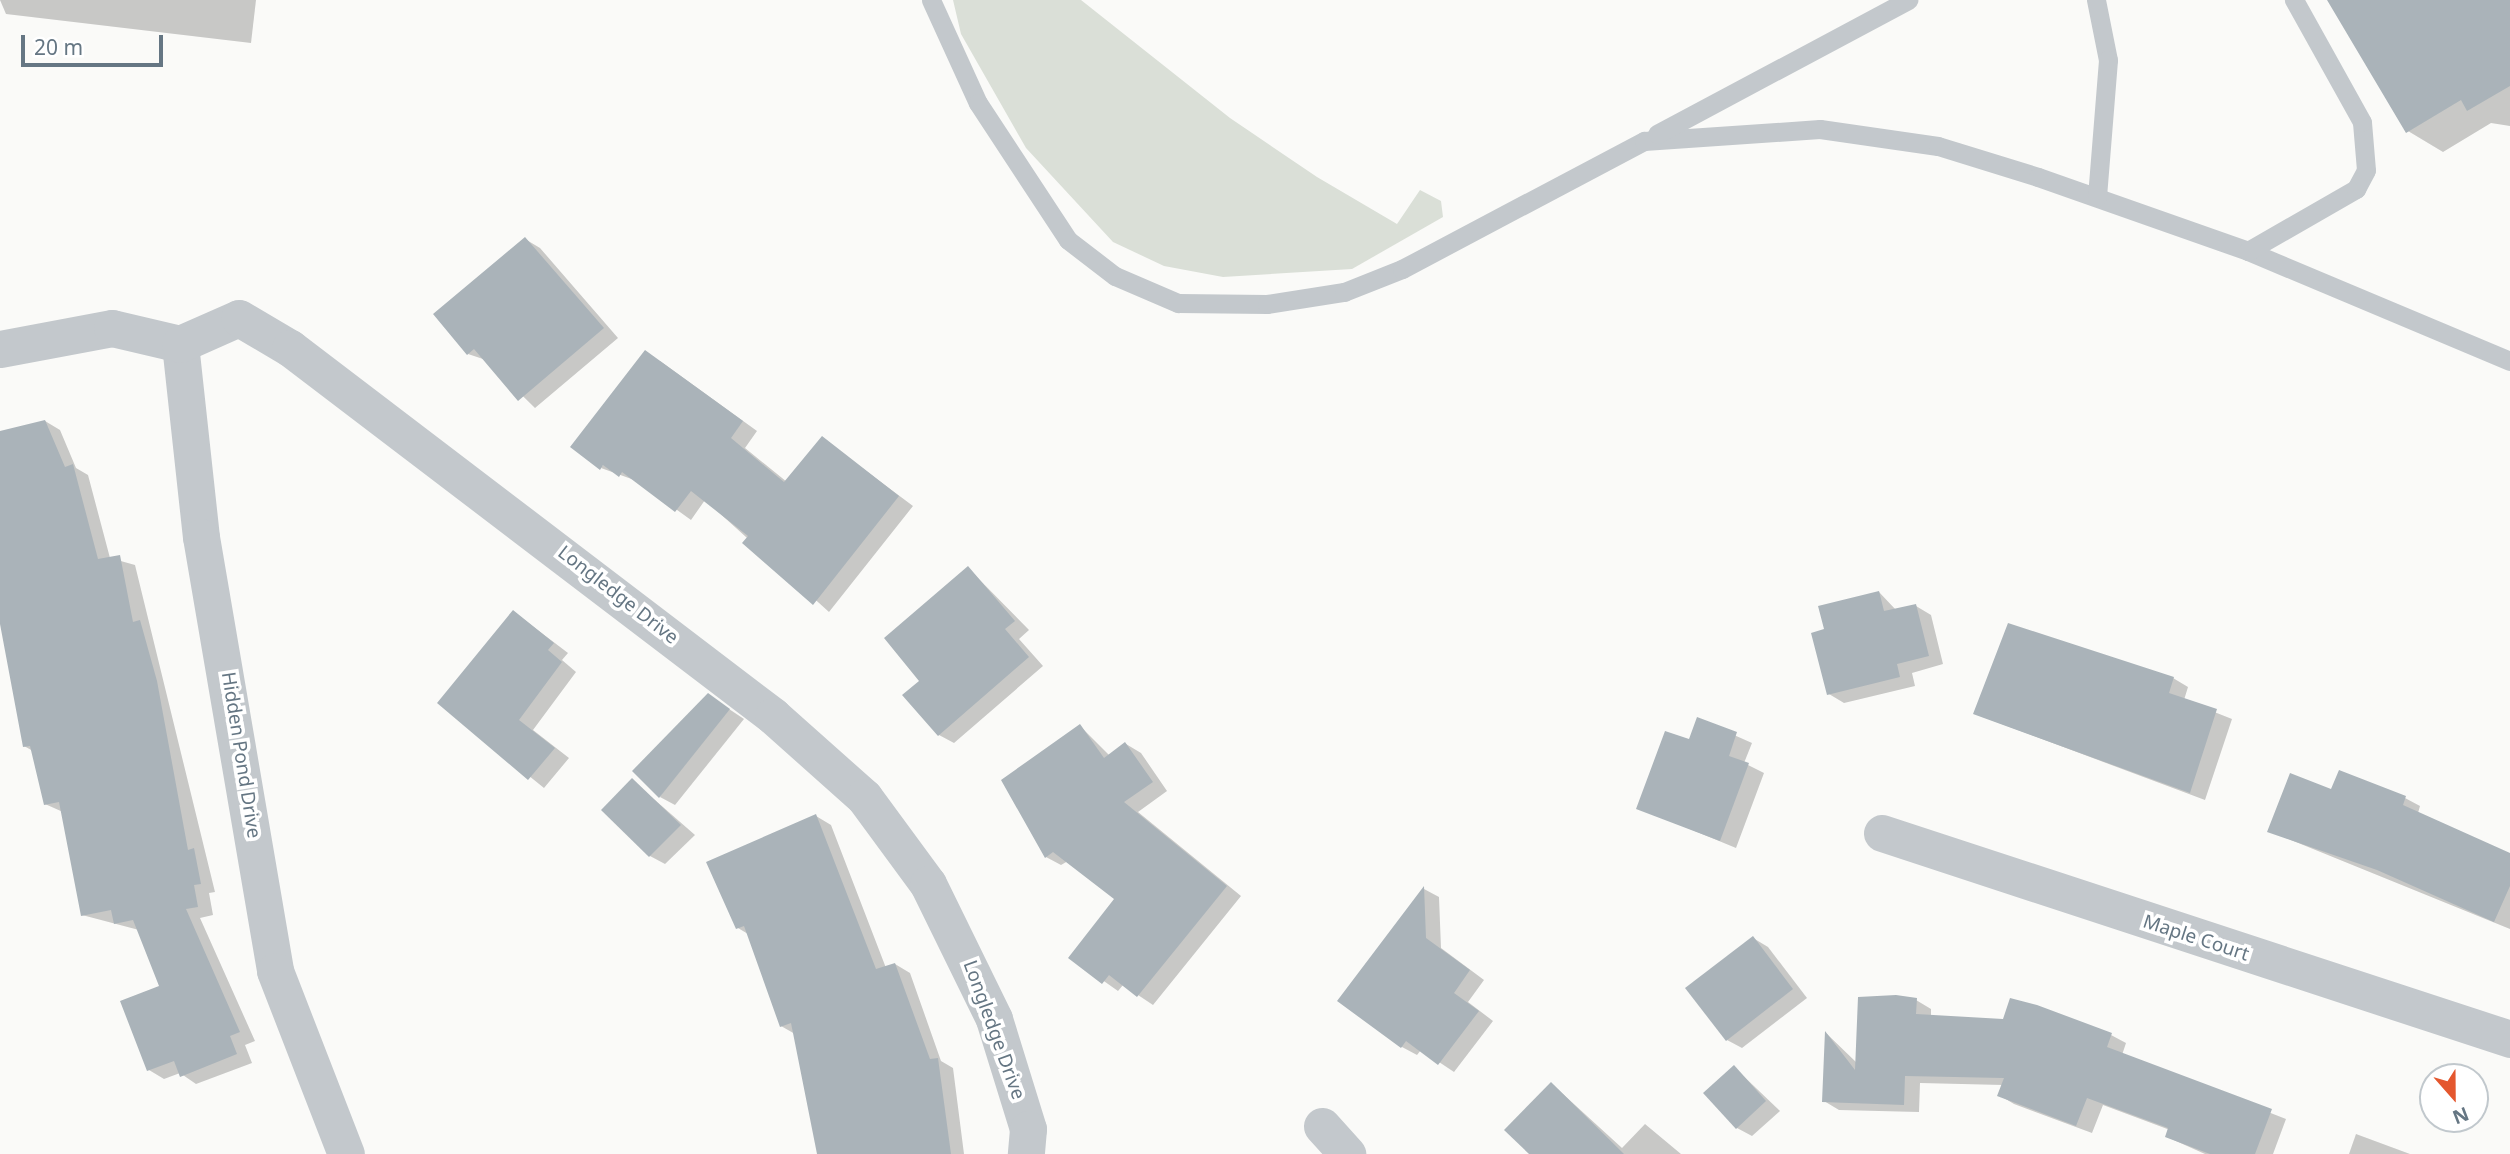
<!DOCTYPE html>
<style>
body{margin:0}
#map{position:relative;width:2510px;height:1154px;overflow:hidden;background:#fafaf8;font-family:"Noto Sans",sans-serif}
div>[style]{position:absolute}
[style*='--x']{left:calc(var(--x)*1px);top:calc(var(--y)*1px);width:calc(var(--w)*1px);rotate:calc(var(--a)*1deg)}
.green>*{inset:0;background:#dadfd7}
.shadow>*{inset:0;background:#0003}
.building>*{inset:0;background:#aab3b9}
.lane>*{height:19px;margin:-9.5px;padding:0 9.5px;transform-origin:9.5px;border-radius:9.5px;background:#c3c8cc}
.street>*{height:37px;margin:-18.5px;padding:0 18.5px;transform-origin:18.5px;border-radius:18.5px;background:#c3c8cc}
span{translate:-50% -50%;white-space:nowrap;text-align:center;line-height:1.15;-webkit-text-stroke:7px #fff;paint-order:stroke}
.street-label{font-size:19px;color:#657683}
.north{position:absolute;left:2419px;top:1063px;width:70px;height:70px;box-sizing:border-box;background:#fff;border:2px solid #c1c8cd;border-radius:50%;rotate:159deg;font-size:19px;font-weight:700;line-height:28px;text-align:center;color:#657683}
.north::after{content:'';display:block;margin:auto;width:24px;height:32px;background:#e4572e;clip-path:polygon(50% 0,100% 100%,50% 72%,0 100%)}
.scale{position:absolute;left:21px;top:35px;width:142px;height:32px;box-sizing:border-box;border:4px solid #657683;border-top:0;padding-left:9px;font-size:21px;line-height:24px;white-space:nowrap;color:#657683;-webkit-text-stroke:5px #fff;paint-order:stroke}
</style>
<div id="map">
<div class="green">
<i style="clip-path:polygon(953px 0,1081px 0,1230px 118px,1317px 177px,1397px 224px,1420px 190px,1441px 201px,1443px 217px,1352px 269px,1223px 277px,1164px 266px,1113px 242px,1026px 148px,961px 34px)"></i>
</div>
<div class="shadow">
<i style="clip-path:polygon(0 0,256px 0,251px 43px,6px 14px)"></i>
<i style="clip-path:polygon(2329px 0,2510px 0,2510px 126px,2491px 123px,2443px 152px,2408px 131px)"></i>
<i style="clip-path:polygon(525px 239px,540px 248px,618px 338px,535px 408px,486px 360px,468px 354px)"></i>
<i style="clip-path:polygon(660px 361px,757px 431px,745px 448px,787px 482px,822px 438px,913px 506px,829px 612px,705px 500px,691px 520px,637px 481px,601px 468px)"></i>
<i style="clip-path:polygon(45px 421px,60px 430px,76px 468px,88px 475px,110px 558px,135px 565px,215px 892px,209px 893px,213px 915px,200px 918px,255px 1041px,245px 1045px,252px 1063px,196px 1084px,180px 1073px,164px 1079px,149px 1070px,161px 987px,139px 930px,82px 915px,63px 812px,45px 804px,33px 751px,24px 746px,0 616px,0 444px)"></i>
<i style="clip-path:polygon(968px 568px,1029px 630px,1019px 639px,1043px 666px,954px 743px,939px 735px,922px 681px)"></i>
<i style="clip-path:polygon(1879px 592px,1896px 610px,1916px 606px,1931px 615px,1943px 664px,1912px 673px,1915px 686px,1844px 703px,1829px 694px,1826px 631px)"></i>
<i style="clip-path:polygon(514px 612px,568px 653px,562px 660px,576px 672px,533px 730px,569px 758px,544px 788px,439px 703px)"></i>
<i style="clip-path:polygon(2173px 678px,2188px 687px,2184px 700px,2232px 719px,2205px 800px,1975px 714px)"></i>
<i style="clip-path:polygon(708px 695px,744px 719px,675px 805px,660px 797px)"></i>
<i style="clip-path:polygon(1698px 719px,1752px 743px,1744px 763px,1764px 773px,1736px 848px,1639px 808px,1690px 742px)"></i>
<i style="clip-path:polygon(1080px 726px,1110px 756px,1126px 744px,1141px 753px,1167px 791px,1138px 812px,1241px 896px,1153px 1005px,1123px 985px,1118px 991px,1071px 958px,1116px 898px,1068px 861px,1061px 865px,1046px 857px)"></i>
<i style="clip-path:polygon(632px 780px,695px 835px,665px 864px,650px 856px)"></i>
<i style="clip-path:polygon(2332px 791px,2405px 798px,2420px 806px,2418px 813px,2510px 855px,2510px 929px,2269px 831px)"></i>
<i style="clip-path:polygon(816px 816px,831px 825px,886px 968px,895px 964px,910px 973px,941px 1061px,953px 1068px,964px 1154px,819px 1154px,795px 1034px,781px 1026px,748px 934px,738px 928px)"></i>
<i style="clip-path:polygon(1424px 889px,1439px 897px,1441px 948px,1484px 980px,1468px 1002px,1493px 1021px,1454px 1072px,1421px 1050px,1417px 1055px,1402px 1047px,1340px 1001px)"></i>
<i style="clip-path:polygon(1753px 938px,1768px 947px,1807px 998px,1742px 1048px,1727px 1040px)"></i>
<i style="clip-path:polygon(1916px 1000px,1931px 1009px,1931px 1017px,2111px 1035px,2126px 1043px,2122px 1055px,2286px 1119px,2273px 1154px,2205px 1154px,2167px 1137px,2170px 1130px,2103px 1105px,2092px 1133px,2014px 1104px,1999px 1095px,2003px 1085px,1920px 1083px,1919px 1112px,1839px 1110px,1824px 1101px,1827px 1034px,1857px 1063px)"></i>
<i style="clip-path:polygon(1734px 1067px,1780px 1111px,1752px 1136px,1737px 1128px)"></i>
<i style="clip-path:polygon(1552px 1084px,1622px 1148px,1645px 1124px,1681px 1154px,1532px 1154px)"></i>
<i style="clip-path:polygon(2356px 1134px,2410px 1154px,2349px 1154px)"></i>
</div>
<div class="building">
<i style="clip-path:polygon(2327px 0,2510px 0,2510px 86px,2467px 111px,2461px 100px,2406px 133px)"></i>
<i style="clip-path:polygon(525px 237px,604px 328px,518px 401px,474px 349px,467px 355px,433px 314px)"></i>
<i style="clip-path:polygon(645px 350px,743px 421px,731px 438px,784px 482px,822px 436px,899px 496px,813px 605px,742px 543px,748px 536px,691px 491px,675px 512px,622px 472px,619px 477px,603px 465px,600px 470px,570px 447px)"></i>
<i style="clip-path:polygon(45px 420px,65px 467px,73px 464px,98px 559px,120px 555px,133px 622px,140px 620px,157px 681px,188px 850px,194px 848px,201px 884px,194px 885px,198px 907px,186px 909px,240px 1032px,230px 1036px,237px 1054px,180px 1077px,174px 1061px,147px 1071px,120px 1001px,159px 986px,133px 920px,114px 924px,111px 910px,81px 916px,59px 802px,44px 805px,30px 746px,23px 747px,0 624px,0 431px)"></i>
<i style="clip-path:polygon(968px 566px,1015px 621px,1005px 629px,1029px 657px,938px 736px,902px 695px,919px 681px,884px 638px)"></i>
<i style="clip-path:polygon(1879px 591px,1884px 611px,1916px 604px,1929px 656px,1897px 664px,1900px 677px,1827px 695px,1811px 633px,1824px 629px,1818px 606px)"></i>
<i style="clip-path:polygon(513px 610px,554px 643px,548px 650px,562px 662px,519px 720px,555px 748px,528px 780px,437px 703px)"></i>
<i style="clip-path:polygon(2008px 623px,2174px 677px,2169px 693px,2217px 709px,2190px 793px,1973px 714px)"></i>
<i style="clip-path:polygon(708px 693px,730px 709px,659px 798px,632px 771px)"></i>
<i style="clip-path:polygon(1697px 717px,1737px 732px,1729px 756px,1749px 763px,1720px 841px,1636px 809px,1665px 731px,1689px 739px)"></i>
<i style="clip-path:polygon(1080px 724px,1104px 758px,1125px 742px,1153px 782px,1124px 802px,1227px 886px,1137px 997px,1109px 975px,1102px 984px,1068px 958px,1114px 899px,1053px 852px,1045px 858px,1001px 780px)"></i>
<i style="clip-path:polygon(2339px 770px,2406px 796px,2403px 805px,2510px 853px,2510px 886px,2494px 922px,2377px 870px,2267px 832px,2290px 773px,2331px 789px)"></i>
<i style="clip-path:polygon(632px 778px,681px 825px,649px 857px,601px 810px)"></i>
<i style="clip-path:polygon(816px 814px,876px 969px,895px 963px,930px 1059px,938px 1058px,951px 1154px,817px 1154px,791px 1023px,780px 1027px,744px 926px,736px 929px,706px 862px)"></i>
<i style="clip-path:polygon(1424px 886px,1426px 938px,1470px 970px,1454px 993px,1479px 1011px,1438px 1065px,1406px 1041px,1401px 1048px,1337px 1001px)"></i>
<i style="clip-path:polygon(1753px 936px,1793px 989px,1726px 1041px,1685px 988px)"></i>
<i style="clip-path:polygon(1896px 995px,1917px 998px,1916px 1014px,2003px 1019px,2010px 998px,2037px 1005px,2112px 1033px,2107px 1047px,2272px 1109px,2255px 1154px,2210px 1154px,2165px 1137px,2168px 1128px,2087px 1098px,2076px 1126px,1997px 1096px,2004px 1078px,1905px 1076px,1904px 1105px,1822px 1102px,1825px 1031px,1855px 1070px,1858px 997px)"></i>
<i style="clip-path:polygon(1734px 1065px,1766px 1101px,1736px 1129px,1703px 1093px)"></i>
<i style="clip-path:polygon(1551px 1082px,1624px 1154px,1529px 1154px,1504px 1130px)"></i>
</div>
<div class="lane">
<i style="--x:931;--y:0;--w:113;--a:65.5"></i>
<i style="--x:978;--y:103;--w:164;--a:56.7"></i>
<i style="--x:1068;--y:240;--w:59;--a:37.5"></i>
<i style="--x:1115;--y:276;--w:69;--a:23.2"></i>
<i style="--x:1178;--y:303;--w:89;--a:0.6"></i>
<i style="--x:1267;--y:304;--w:78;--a:-8.9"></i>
<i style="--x:1344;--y:292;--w:62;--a:-21.6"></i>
<i style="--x:1402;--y:269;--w:274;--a:-27.9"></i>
<i style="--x:1644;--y:141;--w:176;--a:-3.9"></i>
<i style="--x:1820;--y:129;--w:119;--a:8.2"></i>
<i style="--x:1938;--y:146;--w:105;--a:17.2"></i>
<i style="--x:2038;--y:177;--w:223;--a:19.4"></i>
<i style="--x:2248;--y:251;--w:284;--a:22.8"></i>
<i style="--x:2096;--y:0;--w:61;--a:78.7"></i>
<i style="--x:2108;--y:60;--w:137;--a:94.6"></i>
<i style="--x:1657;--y:134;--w:285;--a:-28.1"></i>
<i style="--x:2248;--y:251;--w:125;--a:-29.9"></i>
<i style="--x:2356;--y:189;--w:21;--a:-62"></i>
<i style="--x:2366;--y:170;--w:48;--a:-94.8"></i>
<i style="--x:2362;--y:122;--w:140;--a:-119.1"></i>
</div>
<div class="street">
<i style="--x:180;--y:344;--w:194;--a:83.8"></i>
<i style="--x:201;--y:537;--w:440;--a:80.3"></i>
<i style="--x:275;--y:971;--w:196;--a:68.8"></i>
<i style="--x:0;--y:349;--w:114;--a:-10.6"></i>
<i style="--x:112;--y:328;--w:70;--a:13.2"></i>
<i style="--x:180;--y:344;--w:64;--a:-23.8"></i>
<i style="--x:239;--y:318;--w:59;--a:30.5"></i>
<i style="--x:290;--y:348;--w:607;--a:37.3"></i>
<i style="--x:773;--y:716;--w:122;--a:41.7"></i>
<i style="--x:864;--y:797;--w:108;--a:53.7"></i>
<i style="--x:928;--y:884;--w:150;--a:63.9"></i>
<i style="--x:994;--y:1019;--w:115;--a:72.8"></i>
<i style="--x:1028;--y:1129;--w:25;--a:95"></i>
<i style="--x:1882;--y:833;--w:661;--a:18.16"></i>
<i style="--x:1322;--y:1126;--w:38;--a:48"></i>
</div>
<div class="street-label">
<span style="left:618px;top:595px;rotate:38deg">Longledge Drive</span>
<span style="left:241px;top:755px;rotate:81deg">Hidden Pond Drive</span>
<span style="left:2196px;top:938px;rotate:18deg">Maple Court</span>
<span style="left:994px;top:1030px;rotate:70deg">Longledge Drive</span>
</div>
<div class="north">N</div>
<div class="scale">20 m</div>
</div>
